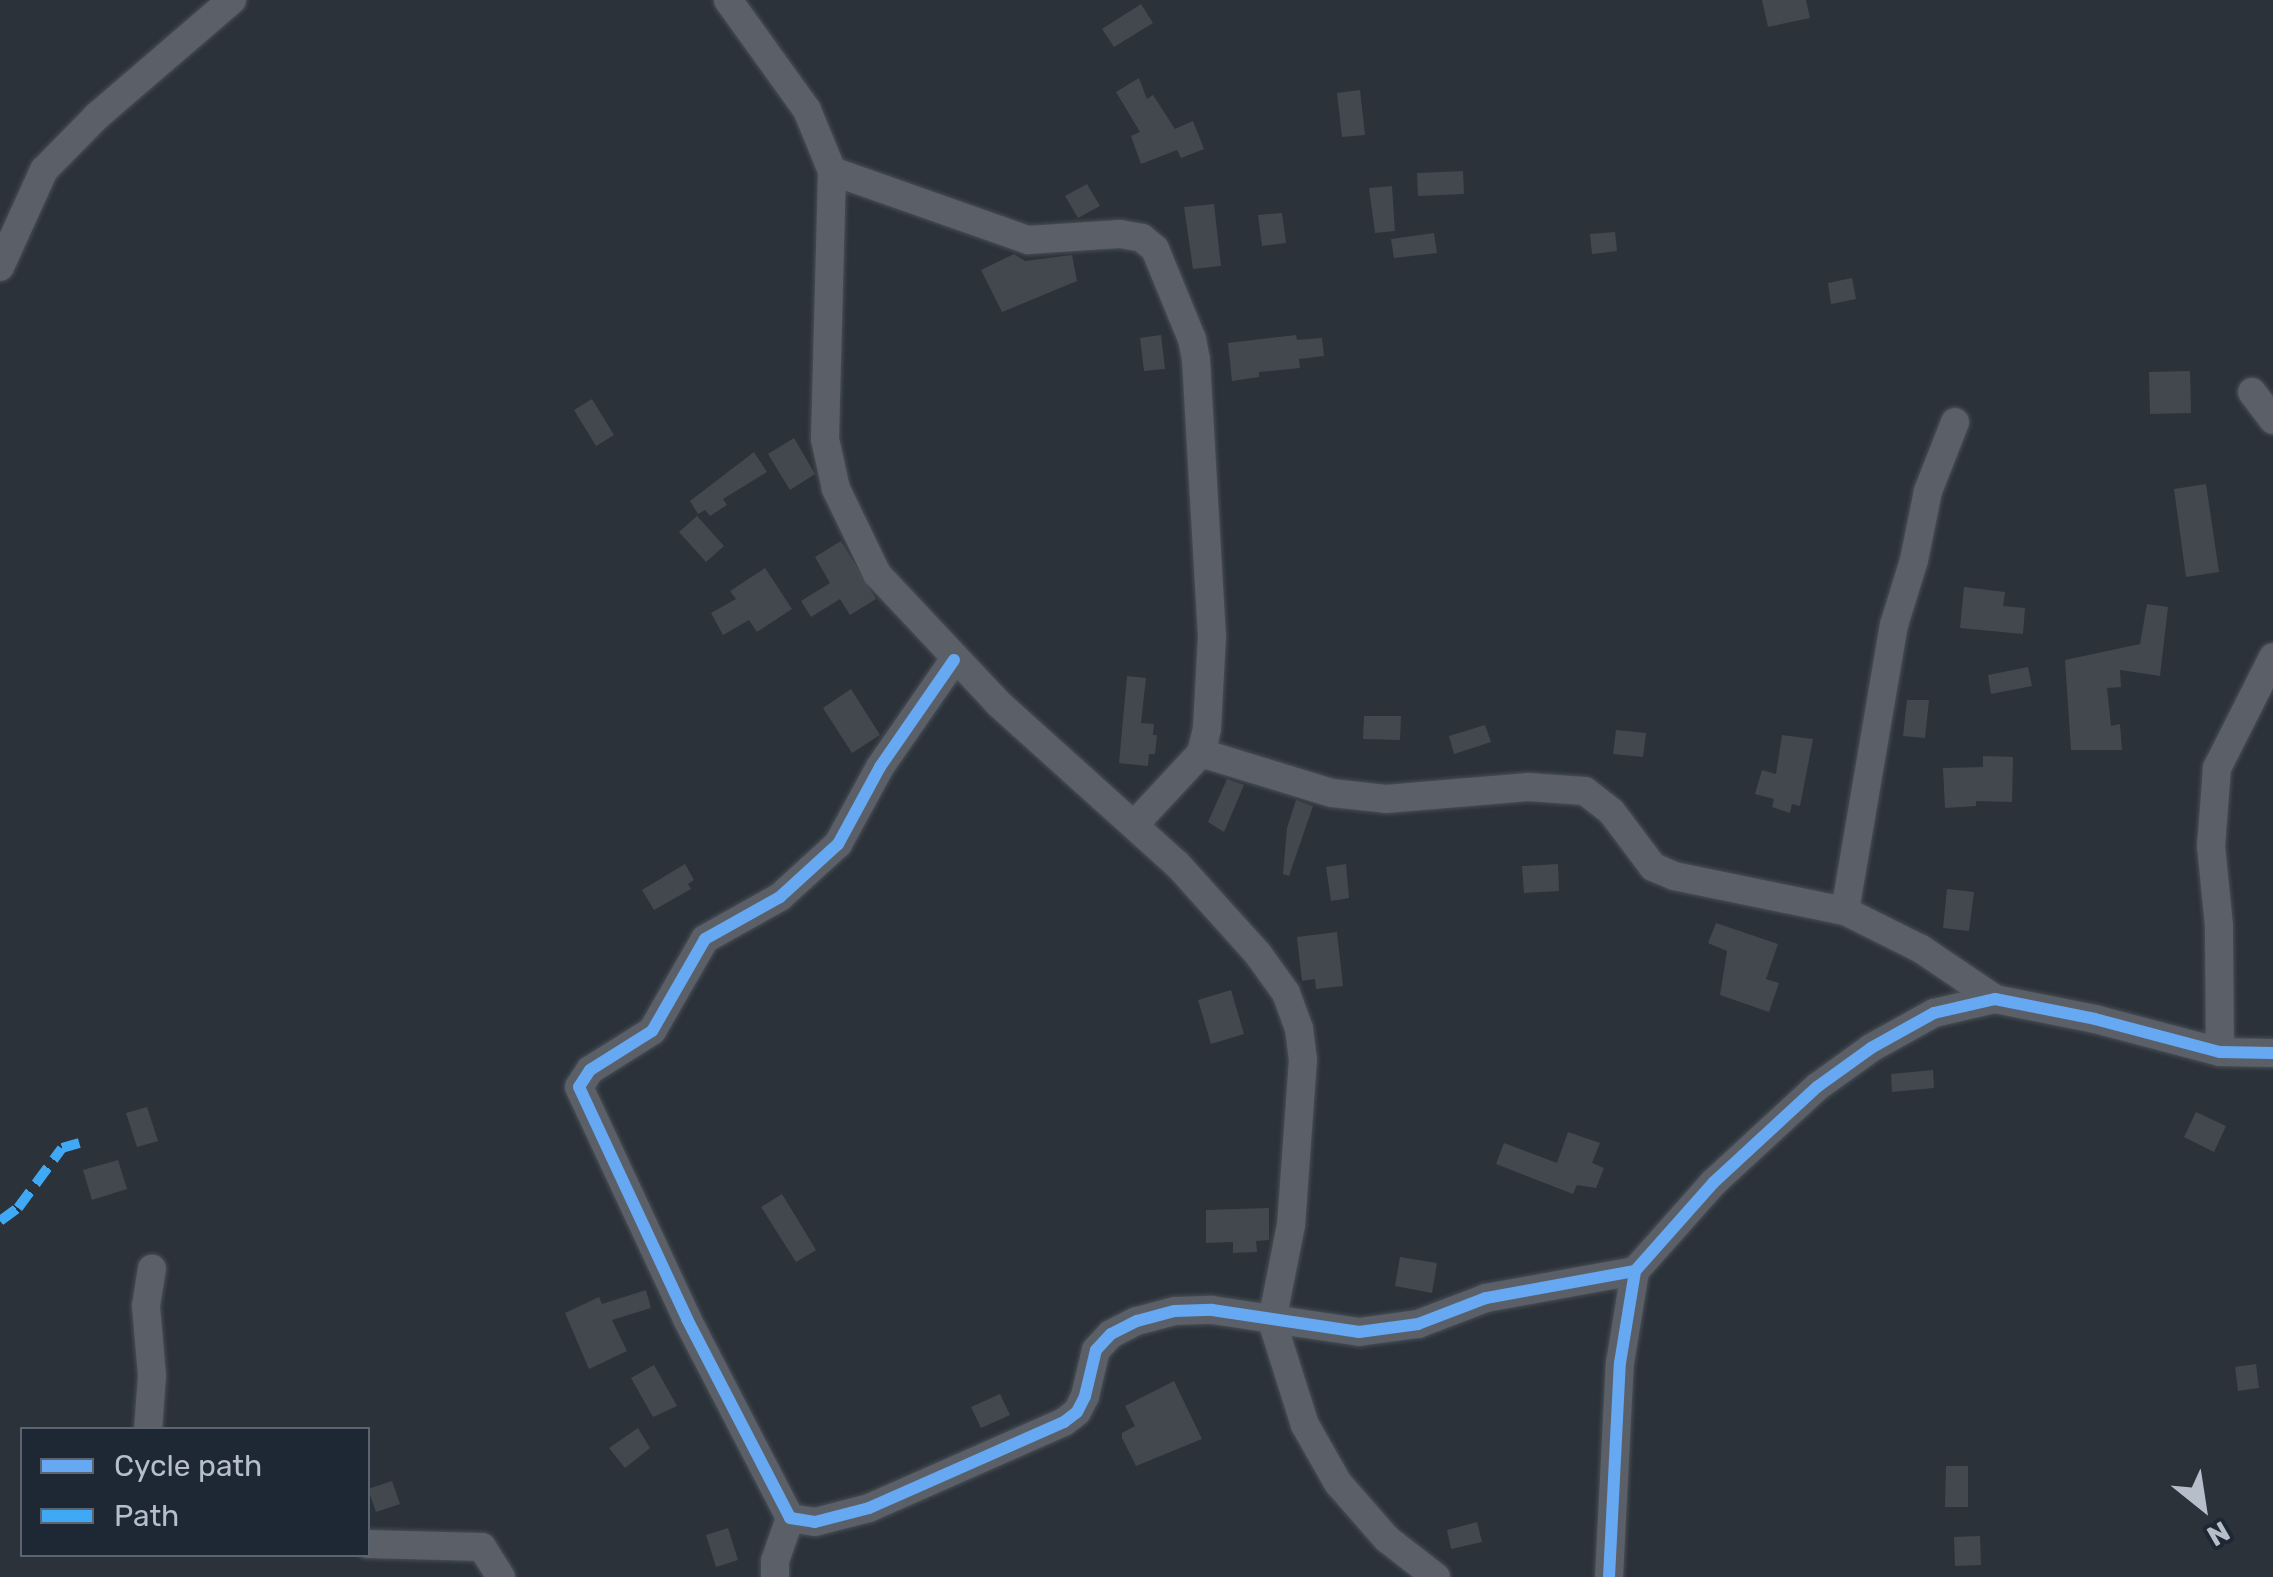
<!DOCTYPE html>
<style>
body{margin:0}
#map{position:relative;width:2273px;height:1577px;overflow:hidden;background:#2b323a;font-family:Rubik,sans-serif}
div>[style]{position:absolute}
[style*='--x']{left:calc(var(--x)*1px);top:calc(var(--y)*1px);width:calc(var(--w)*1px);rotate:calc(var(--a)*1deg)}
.building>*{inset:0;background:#43484f}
.roads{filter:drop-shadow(0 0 2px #494e54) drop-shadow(0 0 2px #494e54)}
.street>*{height:28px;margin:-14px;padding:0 14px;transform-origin:14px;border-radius:14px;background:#5b6068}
.quiet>*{height:10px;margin-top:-5px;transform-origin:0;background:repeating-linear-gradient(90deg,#3fa9f5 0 20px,transparent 0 30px)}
.cycleway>*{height:12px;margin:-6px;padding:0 6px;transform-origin:6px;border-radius:6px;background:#66a8f1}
span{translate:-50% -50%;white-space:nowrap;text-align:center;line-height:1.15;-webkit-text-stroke:8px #1e2835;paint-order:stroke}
.legend{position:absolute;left:20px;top:1427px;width:350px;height:130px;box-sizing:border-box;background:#1e2835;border:2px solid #5b6471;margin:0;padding:12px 18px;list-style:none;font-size:30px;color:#b6beca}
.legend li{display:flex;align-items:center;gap:20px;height:50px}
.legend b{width:50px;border:2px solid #5b6471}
.north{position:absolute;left:2153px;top:1457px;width:100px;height:100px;-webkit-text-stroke:8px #1e2835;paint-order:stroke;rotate:150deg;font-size:28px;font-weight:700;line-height:40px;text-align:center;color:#b6beca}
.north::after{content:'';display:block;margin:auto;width:35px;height:45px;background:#b6beca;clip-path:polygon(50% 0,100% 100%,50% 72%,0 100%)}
</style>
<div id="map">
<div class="building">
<i style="clip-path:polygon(1762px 0,1806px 0,1810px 18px,1768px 27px)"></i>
<i style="clip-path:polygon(1141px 4px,1153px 23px,1114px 47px,1102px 29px)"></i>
<i style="clip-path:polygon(1139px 78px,1147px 99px,1153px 95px,1175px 129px,1193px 121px,1204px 149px,1181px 158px,1177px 150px,1141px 164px,1131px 136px,1140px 132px,1116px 92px)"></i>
<i style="clip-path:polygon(1360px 90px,1365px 135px,1342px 137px,1337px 93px)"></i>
<i style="clip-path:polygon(1463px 171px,1464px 194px,1418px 196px,1417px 173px)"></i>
<i style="clip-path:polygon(1087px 184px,1100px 206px,1078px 218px,1065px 196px)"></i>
<i style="clip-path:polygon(1392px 186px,1395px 231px,1375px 233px,1369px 188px)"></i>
<i style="clip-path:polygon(1214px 204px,1221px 266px,1193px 269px,1184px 207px)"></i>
<i style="clip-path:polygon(1282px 213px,1286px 243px,1262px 246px,1258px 215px)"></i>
<i style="clip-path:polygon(1615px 232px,1617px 251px,1592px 254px,1590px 234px)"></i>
<i style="clip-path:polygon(1434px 233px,1437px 253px,1394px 258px,1391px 239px)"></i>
<i style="clip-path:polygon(1014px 254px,1025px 261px,1072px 255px,1077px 281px,1002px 312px,981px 270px)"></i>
<i style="clip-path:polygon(1852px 278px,1856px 299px,1831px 304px,1828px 283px)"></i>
<i style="clip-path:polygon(1161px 335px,1165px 369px,1144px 371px,1140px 338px)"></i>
<i style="clip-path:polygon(1296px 335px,1297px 340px,1322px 338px,1324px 356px,1299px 359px,1300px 368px,1259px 372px,1259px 377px,1232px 381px,1228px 343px)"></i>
<i style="clip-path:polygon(2190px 371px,2191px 413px,2150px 414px,2149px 372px)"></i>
<i style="clip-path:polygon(592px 399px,614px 435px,596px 446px,574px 410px)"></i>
<i style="clip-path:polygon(794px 438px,815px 474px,790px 490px,768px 454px)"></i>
<i style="clip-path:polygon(754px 452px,767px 472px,723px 499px,727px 505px,710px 516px,705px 510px,698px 514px,690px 501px)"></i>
<i style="clip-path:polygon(2206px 484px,2219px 572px,2186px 577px,2174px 489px)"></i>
<i style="clip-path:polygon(697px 516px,724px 546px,706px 562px,679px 532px)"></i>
<i style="clip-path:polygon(841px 541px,876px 599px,850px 615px,840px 599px,811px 617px,801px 601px,830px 583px,815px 557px)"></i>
<i style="clip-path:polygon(765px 568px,792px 609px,757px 632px,749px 620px,723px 635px,711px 613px,736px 599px,730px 591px)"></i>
<i style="clip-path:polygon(1964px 587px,2005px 592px,2003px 606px,2025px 608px,2023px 634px,1960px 628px)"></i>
<i style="clip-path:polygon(2147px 604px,2168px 607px,2160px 676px,2120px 670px,2121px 687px,2107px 688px,2111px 726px,2120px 724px,2122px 750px,2071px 750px,2065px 660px,2140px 644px)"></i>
<i style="clip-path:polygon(2028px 667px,2032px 686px,1991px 694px,1988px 675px)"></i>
<i style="clip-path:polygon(1127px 676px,1146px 678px,1141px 723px,1154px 724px,1153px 735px,1157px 735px,1155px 754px,1149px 754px,1148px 766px,1119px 763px)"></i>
<i style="clip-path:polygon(851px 689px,880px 735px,852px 753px,823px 708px)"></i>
<i style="clip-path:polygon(1907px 700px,1929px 700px,1925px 738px,1903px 736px)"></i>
<i style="clip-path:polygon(1364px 716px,1401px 716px,1400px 740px,1363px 739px)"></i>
<i style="clip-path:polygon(1485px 725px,1491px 742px,1454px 754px,1449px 736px)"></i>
<i style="clip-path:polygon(1616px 730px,1646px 733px,1643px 757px,1613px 754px)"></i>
<i style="clip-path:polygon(1782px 735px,1813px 739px,1800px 806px,1792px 804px,1790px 813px,1772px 807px,1774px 799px,1755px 794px,1762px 770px,1776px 774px)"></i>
<i style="clip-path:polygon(1983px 756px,2013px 757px,2012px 802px,1976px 801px,1976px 806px,1945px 808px,1943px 768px,1983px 767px)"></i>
<i style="clip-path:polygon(1227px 779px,1244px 785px,1224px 832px,1208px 822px)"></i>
<i style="clip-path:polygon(1296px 800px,1313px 806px,1289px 876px,1283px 874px,1287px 828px)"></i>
<i style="clip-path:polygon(685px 864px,694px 880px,688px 884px,691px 889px,654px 910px,642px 890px)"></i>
<i style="clip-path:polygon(1346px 864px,1349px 898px,1331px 901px,1326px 867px)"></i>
<i style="clip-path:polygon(1558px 864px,1559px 891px,1524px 893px,1522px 866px)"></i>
<i style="clip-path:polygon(1947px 889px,1974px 892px,1969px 931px,1943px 928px)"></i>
<i style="clip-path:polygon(1716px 923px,1778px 944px,1766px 979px,1779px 983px,1769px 1012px,1720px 995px,1727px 951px,1708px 943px)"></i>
<i style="clip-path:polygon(1337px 932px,1343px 986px,1316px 989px,1315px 979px,1302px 981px,1297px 937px)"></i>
<i style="clip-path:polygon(1231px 990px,1244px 1034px,1211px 1044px,1198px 1000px)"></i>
<i style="clip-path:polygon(1933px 1070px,1934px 1088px,1892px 1092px,1891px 1074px)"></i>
<i style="clip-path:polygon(147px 1107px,158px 1141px,137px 1147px,126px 1113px)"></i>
<i style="clip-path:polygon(2196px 1112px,2226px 1126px,2214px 1152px,2184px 1137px)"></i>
<i style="clip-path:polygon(1568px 1132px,1600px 1143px,1592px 1163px,1604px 1168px,1596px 1188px,1577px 1185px,1573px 1194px,1496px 1164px,1504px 1143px,1557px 1163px)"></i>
<i style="clip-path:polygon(118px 1160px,127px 1189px,92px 1200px,83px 1170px)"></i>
<i style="clip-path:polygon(782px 1194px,816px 1250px,796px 1262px,761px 1207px)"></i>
<i style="clip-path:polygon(1269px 1208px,1269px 1240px,1256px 1241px,1257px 1252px,1233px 1253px,1233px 1242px,1206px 1243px,1206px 1210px)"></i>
<i style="clip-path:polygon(1400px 1257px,1437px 1263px,1432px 1293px,1395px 1286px)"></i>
<i style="clip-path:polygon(646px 1290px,651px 1308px,612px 1320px,627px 1351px,589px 1369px,565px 1313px,599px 1297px,602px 1304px)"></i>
<i style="clip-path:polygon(2256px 1364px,2259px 1388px,2238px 1391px,2235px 1367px)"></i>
<i style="clip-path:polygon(654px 1365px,677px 1406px,653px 1417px,631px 1378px)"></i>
<i style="clip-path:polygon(1174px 1381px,1202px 1439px,1136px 1466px,1122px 1438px,1122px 1433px,1135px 1426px,1125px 1406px)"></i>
<i style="clip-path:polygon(1000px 1394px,1010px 1415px,981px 1428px,971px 1407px)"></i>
<i style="clip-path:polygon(638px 1428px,650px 1448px,625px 1468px,609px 1448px)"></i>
<i style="clip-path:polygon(1946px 1466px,1968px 1466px,1968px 1507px,1945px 1507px)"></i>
<i style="clip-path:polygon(392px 1481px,400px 1504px,376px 1512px,368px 1489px)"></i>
<i style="clip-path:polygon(1477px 1522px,1482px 1542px,1451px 1549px,1447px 1530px)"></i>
<i style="clip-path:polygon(728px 1528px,738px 1560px,716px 1567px,706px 1535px)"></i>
<i style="clip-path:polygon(1980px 1536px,1981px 1565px,1955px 1566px,1954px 1537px)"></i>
</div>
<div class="roads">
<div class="street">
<i style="--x:728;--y:0;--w:135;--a:54.3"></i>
<i style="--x:807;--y:110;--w:66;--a:67.7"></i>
<i style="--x:832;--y:171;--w:268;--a:91.5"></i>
<i style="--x:825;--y:439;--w:51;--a:77.6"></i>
<i style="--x:836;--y:489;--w:94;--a:64.2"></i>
<i style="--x:877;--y:574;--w:178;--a:46.8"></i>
<i style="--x:999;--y:704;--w:239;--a:42"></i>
<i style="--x:1177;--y:864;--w:121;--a:48"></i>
<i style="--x:1258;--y:954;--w:48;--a:54.3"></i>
<i style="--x:1286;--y:993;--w:37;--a:70"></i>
<i style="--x:1299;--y:1028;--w:31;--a:83"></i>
<i style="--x:1303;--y:1059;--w:166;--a:94.1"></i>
<i style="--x:1291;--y:1225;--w:98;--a:101.2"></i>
<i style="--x:1272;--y:1321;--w:109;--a:72.4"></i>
<i style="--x:1305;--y:1425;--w:67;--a:60.4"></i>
<i style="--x:1338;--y:1483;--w:74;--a:48.8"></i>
<i style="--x:1387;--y:1539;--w:62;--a:37.8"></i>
<i style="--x:832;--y:171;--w:208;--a:19.4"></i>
<i style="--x:1028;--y:240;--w:92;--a:-3.7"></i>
<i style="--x:1120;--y:234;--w:22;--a:10"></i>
<i style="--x:1142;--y:238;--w:17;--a:40"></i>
<i style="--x:1155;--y:249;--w:97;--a:67.7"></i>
<i style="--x:1192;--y:339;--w:21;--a:79"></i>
<i style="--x:1196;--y:360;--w:276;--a:86.7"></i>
<i style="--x:1212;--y:636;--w:93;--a:93.1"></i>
<i style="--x:1207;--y:729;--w:25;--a:104"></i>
<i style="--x:1201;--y:753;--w:96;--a:132.9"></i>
<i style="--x:0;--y:267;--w:107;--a:-65.6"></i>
<i style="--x:44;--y:170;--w:76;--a:-45.5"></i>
<i style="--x:97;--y:116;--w:178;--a:-40.7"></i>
<i style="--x:2252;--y:392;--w:35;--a:53"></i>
<i style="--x:954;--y:660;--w:130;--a:124.7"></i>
<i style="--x:880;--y:767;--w:88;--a:118.6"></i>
<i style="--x:838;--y:844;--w:79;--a:137.6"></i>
<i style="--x:780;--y:897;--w:86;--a:150.8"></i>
<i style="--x:705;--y:939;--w:106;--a:119.9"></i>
<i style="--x:652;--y:1031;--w:73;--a:147.8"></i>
<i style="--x:590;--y:1070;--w:20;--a:123"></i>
<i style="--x:579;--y:1087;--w:256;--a:65"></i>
<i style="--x:687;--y:1319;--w:224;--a:62.6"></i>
<i style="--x:790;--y:1518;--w:25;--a:9"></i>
<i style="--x:815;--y:1522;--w:56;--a:-14.5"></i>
<i style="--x:869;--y:1508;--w:213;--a:-23.8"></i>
<i style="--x:1064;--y:1422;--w:16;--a:-38"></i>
<i style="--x:1077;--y:1412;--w:18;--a:-63"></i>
<i style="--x:1085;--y:1396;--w:47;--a:-76.6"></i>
<i style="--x:1096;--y:1350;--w:22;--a:-47"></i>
<i style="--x:1111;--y:1334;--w:29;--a:-27"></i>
<i style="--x:1137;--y:1321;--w:39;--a:-15"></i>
<i style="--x:1175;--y:1311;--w:37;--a:-2"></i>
<i style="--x:1212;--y:1310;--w:149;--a:8.5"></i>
<i style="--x:1359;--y:1332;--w:60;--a:-7.7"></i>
<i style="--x:1418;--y:1324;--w:73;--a:-20.9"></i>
<i style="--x:1486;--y:1298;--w:151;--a:-10.3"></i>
<i style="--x:1201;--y:753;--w:137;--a:17"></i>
<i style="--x:1332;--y:793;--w:54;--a:6.3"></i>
<i style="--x:1386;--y:799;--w:143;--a:-4.8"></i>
<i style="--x:1528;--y:787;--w:57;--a:4"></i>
<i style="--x:1585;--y:791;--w:33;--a:38"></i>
<i style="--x:1611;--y:811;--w:70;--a:53.1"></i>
<i style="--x:1653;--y:867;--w:23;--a:23"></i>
<i style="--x:1674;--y:876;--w:175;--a:11.6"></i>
<i style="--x:1845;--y:911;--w:85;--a:26.6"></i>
<i style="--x:1921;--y:949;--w:89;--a:34"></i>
<i style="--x:1845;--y:911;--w:290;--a:-80.3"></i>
<i style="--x:1894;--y:625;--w:68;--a:-72.9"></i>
<i style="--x:1914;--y:560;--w:70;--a:-78.5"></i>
<i style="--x:1928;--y:491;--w:74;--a:-68.6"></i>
<i style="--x:2220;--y:1052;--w:126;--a:-90.5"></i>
<i style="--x:2219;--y:926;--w:80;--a:-95.7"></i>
<i style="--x:2211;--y:846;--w:78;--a:-85.6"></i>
<i style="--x:2217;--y:768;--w:124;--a:-63.2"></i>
<i style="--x:148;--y:1430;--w:54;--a:-85.8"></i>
<i style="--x:152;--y:1376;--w:70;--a:-94.9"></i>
<i style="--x:146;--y:1306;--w:38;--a:-81"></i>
<i style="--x:368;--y:1544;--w:114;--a:1.5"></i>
<i style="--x:482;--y:1547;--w:36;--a:58"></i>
<i style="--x:775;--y:1577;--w:16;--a:-90"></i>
<i style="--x:775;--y:1561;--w:46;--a:-70.8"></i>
<i style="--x:1609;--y:1577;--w:214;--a:-87.1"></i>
<i style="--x:1620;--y:1363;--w:93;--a:-80.7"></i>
<i style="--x:1635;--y:1271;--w:118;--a:-48.4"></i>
<i style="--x:1713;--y:1183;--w:142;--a:-42.7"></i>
<i style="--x:1817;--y:1087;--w:67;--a:-35.8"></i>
<i style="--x:1871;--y:1048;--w:72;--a:-29.1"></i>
<i style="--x:1934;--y:1013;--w:63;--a:-12.9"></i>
<i style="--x:1995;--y:999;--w:102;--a:11.3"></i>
<i style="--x:2095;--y:1019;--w:129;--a:14.8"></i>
<i style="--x:2220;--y:1052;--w:53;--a:1.1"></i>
</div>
</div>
<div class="quiet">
<i style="--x:0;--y:1221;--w:22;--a:-36"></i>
<i style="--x:18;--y:1208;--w:74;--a:-53.7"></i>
<i style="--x:62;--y:1148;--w:18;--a:-16"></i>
</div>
<div class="cycleway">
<i style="--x:954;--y:660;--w:130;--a:124.7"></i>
<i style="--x:880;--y:767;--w:88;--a:118.6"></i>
<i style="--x:838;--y:844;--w:79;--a:137.6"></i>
<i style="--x:780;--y:897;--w:86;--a:150.8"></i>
<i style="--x:705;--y:939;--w:106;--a:119.9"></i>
<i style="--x:652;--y:1031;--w:73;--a:147.8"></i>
<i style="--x:590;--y:1070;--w:20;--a:123"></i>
<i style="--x:579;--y:1087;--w:256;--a:65"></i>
<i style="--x:687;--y:1319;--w:224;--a:62.6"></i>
<i style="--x:790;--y:1518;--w:25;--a:9"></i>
<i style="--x:815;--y:1522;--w:56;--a:-14.5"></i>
<i style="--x:869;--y:1508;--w:213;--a:-23.8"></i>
<i style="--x:1064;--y:1422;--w:16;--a:-38"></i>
<i style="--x:1077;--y:1412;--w:18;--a:-63"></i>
<i style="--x:1085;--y:1396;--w:47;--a:-76.6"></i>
<i style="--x:1096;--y:1350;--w:22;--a:-47"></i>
<i style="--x:1111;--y:1334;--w:29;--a:-27"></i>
<i style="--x:1137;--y:1321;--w:39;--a:-15"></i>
<i style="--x:1175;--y:1311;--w:37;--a:-2"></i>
<i style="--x:1212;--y:1310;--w:149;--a:8.5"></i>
<i style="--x:1359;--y:1332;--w:60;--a:-7.7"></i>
<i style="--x:1418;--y:1324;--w:73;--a:-20.9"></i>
<i style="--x:1486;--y:1298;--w:151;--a:-10.3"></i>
<i style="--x:1609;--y:1577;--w:214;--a:-87.1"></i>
<i style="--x:1620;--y:1363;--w:93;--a:-80.7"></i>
<i style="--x:1635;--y:1271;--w:118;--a:-48.4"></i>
<i style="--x:1713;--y:1183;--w:142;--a:-42.7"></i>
<i style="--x:1817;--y:1087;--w:67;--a:-35.8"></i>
<i style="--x:1871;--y:1048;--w:72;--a:-29.1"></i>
<i style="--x:1934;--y:1013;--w:63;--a:-12.9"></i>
<i style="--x:1995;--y:999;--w:102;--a:11.3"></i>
<i style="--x:2095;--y:1019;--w:129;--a:14.8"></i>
<i style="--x:2220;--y:1052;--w:53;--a:1.1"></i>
</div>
<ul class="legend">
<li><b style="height:12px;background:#66a8f1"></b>Cycle path</li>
<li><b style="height:12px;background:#3fa9f5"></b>Path</li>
</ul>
<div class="north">N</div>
</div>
